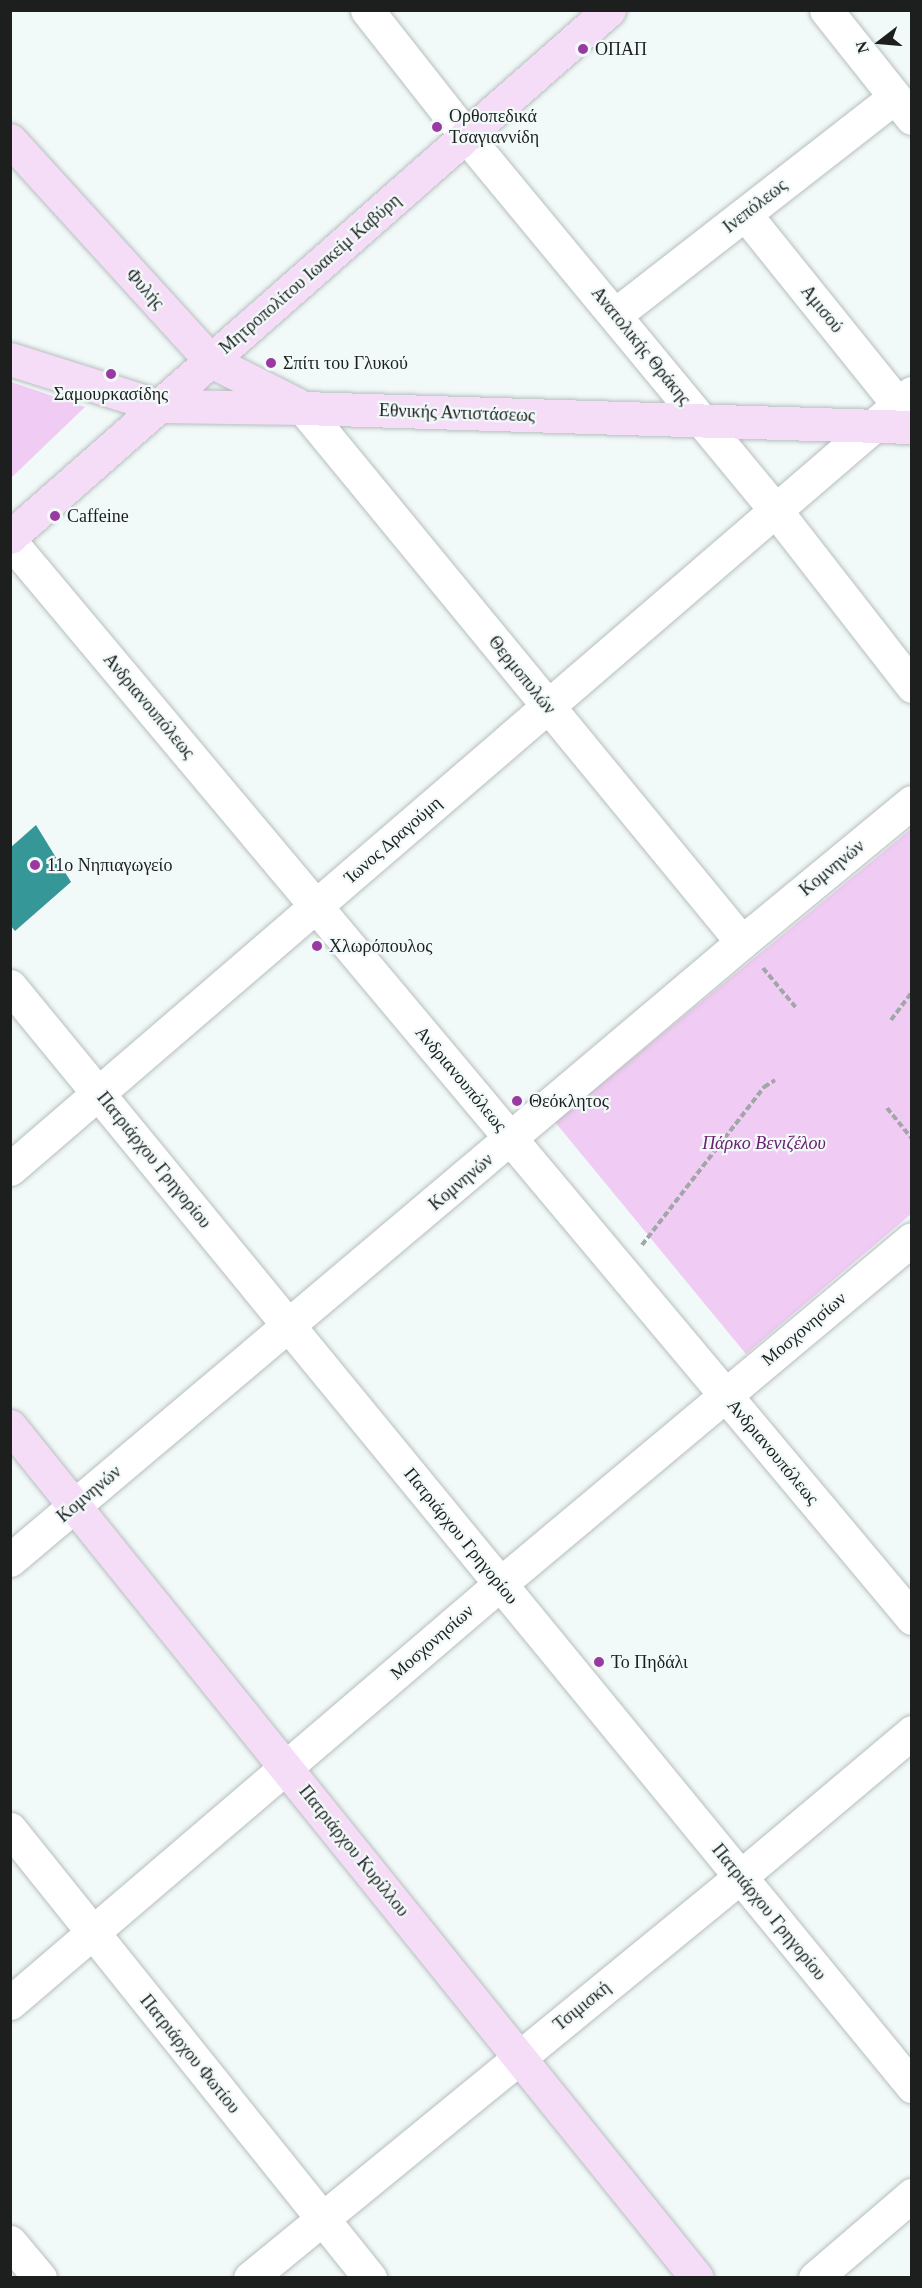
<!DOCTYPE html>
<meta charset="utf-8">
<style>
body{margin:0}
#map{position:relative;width:922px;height:2288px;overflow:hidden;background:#f2f9f9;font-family:Georgia,serif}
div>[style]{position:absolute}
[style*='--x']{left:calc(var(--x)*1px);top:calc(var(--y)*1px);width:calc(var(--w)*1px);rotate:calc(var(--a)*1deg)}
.green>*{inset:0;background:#f0cbf3}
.building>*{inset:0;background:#359797}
.path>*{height:4px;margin-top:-2px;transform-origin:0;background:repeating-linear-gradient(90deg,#a1a6a6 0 6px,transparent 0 9px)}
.roads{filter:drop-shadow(0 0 2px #b7bebe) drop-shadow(0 0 2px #b7bebe)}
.street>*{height:33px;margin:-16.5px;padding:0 16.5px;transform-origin:16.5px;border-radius:16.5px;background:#fff}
.secondary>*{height:33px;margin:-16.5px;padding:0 16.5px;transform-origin:16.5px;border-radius:16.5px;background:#f5dcf7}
.dots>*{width:16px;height:16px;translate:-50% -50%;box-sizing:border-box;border:3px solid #f2f9f9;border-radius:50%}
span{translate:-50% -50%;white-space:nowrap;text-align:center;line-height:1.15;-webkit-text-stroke:4.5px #f2f9f9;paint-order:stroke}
.poi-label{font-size:18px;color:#1d1f1f}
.left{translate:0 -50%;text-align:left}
.street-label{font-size:18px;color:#1d1f1f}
.park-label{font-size:18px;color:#68216f;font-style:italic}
.frame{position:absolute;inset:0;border:12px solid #1d1f1f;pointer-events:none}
.north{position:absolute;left:850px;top:12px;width:60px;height:60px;-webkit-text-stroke:4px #f2f9f9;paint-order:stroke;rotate:254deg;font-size:16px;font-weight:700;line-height:24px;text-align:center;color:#1d1f1f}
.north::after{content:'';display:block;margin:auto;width:21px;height:27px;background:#1d1f1f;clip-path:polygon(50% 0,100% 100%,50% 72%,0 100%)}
</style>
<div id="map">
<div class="green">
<i style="clip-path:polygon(11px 382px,85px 407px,11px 478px,10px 382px)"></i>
<i style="clip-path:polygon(911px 829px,911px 1214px,746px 1354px,555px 1122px)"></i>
</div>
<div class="building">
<i style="clip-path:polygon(36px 825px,71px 882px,15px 931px,10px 925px,10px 848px)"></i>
</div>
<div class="path">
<i style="--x:763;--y:968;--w:53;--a:50.3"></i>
<i style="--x:891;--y:1020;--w:35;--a:-53"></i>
<i style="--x:887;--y:1108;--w:40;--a:51"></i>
<i style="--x:642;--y:1245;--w:200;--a:-52.3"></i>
<i style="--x:764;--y:1087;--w:13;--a:-32"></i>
</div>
<div class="roads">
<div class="street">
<i style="--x:367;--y:10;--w:160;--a:51.8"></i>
<i style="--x:466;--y:136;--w:487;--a:50.4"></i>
<i style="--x:776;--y:511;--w:222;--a:52.1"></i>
<i style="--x:826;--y:10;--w:138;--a:51.5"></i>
<i style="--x:745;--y:214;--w:244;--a:51.2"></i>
<i style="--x:616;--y:314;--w:353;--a:-37.9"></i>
<i style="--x:303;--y:408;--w:691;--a:50.58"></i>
<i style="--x:10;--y:541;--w:1405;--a:50.05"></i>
<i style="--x:10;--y:986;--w:1423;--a:50.65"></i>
<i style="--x:10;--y:1169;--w:1190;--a:-40.71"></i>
<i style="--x:10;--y:1560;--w:958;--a:-40.17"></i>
<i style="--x:742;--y:942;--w:220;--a:-39.5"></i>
<i style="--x:10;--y:1829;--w:576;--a:51.28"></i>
<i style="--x:10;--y:2003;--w:645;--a:-40.53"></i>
<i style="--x:500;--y:1584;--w:537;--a:-39.94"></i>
<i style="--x:10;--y:2242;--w:47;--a:50.2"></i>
<i style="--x:250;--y:2278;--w:633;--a:-39.3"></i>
<i style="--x:740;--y:1877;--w:225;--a:-40.1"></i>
<i style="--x:815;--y:2278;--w:128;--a:-40.6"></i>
</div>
<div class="secondary">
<i style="--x:10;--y:140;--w:299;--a:47.7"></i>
<i style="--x:211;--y:361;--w:95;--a:26.8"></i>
<i style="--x:10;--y:359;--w:156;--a:17.5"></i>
<i style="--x:159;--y:406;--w:144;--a:0.8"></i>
<i style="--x:303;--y:408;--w:609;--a:1.79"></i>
<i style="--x:10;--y:537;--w:798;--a:-41.34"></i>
<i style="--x:10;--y:1426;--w:1094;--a:51.12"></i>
</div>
</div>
<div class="dots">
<i style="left:583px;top:49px;background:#993aa2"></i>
<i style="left:437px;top:127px;background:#993aa2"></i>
<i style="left:271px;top:363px;background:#993aa2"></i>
<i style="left:111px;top:374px;background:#993aa2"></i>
<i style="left:55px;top:516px;background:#993aa2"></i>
<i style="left:35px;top:865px;background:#993aa2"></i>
<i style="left:317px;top:946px;background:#993aa2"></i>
<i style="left:517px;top:1101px;background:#993aa2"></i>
<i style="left:599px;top:1662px;background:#993aa2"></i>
</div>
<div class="poi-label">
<span class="left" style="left:595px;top:49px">ΟΠΑΠ</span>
<span class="left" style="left:449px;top:127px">Ορθοπεδικά<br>Τσαγιαννίδη</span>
<span class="left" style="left:283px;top:363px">Σπίτι του Γλυκού</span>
<span style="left:111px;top:394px">Σαμουρκασίδης</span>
<span class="left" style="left:67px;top:516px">Caffeine</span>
<span class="left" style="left:47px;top:865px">11ο Νηπιαγωγείο</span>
<span class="left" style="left:329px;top:946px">Χλωρόπουλος</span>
<span class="left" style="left:529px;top:1101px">Θεόκλητος</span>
<span class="left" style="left:611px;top:1662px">Το Πηδάλι</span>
</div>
<div class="street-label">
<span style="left:755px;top:206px;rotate:-38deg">Ινεπόλεως</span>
<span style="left:310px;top:274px;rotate:-41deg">Μητροπολίτου Ιωακείμ Καβύρη</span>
<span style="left:145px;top:289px;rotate:48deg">Φυλής</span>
<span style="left:822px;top:309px;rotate:51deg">Αμισού</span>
<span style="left:641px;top:346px;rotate:51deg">Ανατολικής Θράκης</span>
<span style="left:457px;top:413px;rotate:2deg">Εθνικής Αντιστάσεως</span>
<span style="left:522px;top:675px;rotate:51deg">Θερμοπυλών</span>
<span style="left:149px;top:706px;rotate:50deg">Ανδριανουπόλεως</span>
<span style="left:393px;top:840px;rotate:-41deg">Ίωνος Δραγούμη</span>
<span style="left:832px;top:868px;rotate:-39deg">Κομνηνών</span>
<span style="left:461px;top:1079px;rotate:50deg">Ανδριανουπόλεως</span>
<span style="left:154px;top:1160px;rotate:51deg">Πατριάρχου Γρηγορίου</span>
<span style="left:461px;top:1182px;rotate:-40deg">Κομνηνών</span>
<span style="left:804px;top:1329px;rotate:-40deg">Μοσχονησίων</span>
<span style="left:773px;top:1452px;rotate:50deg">Ανδριανουπόλεως</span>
<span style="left:89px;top:1494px;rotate:-40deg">Κομνηνών</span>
<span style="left:461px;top:1536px;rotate:51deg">Πατριάρχου Γρηγορίου</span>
<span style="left:432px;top:1642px;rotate:-41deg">Μοσχονησίων</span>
<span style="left:354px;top:1851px;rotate:51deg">Πατριάρχου Κυρίλλου</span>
<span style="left:769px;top:1912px;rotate:51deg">Πατριάρχου Γρηγορίου</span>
<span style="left:582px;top:2006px;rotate:-39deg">Τσιμισκή</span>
<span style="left:190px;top:2054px;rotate:51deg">Πατριάρχου Φωτίου</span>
</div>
<div class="park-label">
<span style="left:764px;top:1143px">Πάρκο Βενιζέλου</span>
</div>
<div class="frame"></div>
<div class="north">N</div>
</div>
